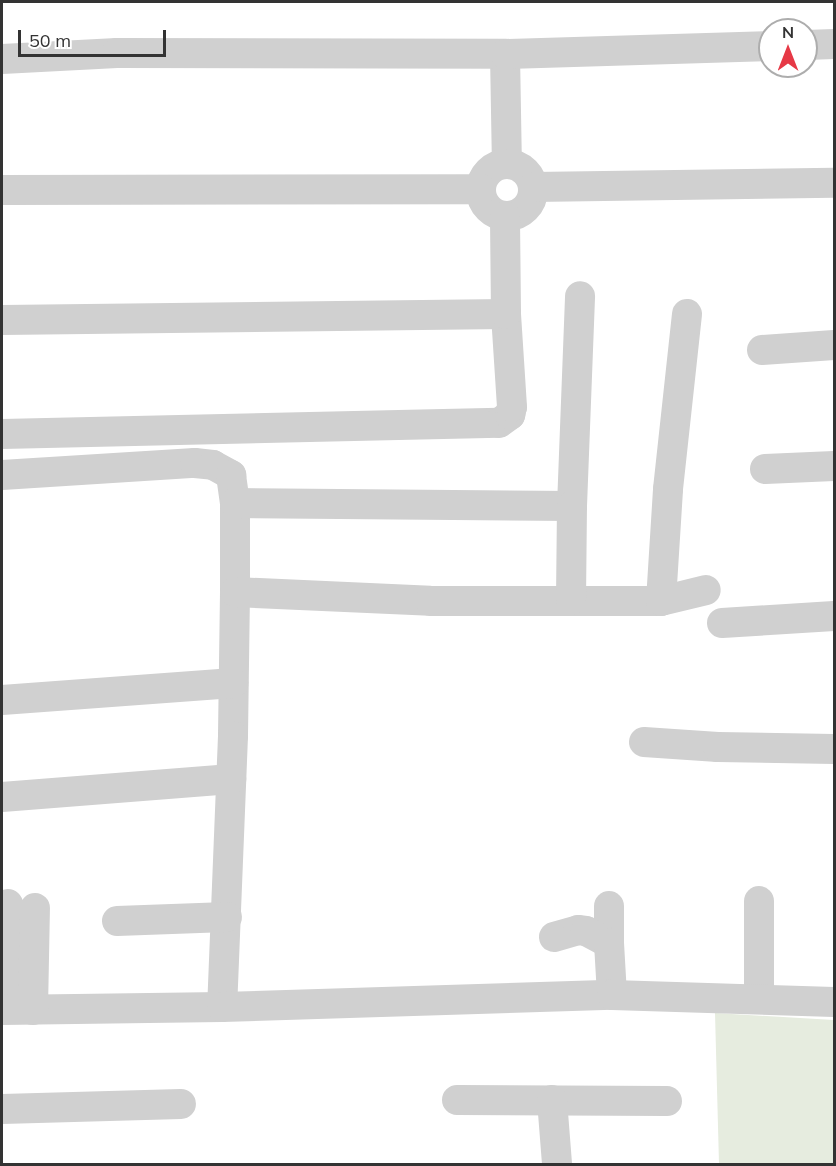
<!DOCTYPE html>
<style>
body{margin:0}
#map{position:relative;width:836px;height:1166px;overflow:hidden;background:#fff;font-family:Mulish,sans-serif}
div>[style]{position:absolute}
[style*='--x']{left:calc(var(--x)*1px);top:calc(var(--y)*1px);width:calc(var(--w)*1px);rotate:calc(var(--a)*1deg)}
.green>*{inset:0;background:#e6ecdf}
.minor>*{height:30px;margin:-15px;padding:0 15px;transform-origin:15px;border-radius:15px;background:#d0d0d0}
.minor>.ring{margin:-15px;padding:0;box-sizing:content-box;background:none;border:30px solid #d0d0d0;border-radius:50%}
span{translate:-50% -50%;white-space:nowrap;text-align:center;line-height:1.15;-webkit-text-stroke:6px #fff;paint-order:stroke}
.frame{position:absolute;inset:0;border:3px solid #333;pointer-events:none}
.north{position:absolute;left:758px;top:18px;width:60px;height:60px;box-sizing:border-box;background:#fff;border:2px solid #adadad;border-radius:50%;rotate:0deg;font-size:16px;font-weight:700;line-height:24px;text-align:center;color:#333}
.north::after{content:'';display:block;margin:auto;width:21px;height:27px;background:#e63946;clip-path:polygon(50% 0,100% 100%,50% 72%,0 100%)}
.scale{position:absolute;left:18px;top:30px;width:148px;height:27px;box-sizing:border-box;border:3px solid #333;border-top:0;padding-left:8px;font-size:18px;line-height:21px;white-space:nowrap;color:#333;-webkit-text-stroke:4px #fff;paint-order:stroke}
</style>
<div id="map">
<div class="green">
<i style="clip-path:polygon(715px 1013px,834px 1020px,834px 1164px,719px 1164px)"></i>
</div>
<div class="minor">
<i style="--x:806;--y:45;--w:28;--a:-2"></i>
<i style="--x:505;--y:54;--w:110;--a:89"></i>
<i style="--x:2;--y:59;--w:115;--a:-3"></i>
<i style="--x:117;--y:53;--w:388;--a:0.1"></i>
<i style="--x:505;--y:54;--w:265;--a:-1.7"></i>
<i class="ring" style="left:481px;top:164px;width:22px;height:22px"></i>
<i style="--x:533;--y:187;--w:301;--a:-0.8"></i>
<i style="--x:2;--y:190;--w:479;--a:-0.1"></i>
<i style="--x:2;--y:320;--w:504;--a:-0.68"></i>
<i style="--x:762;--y:350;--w:72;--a:-4"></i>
<i style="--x:2;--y:434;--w:497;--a:-1.3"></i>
<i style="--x:499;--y:423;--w:14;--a:-36"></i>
<i style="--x:510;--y:415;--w:8;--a:-76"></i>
<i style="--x:512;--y:407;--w:93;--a:-93.7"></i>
<i style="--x:506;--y:314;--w:98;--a:-90.6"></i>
<i style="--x:765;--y:469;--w:69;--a:-2.5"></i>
<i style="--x:2;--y:475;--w:193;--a:-3.6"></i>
<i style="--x:195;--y:463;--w:18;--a:6"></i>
<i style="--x:213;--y:465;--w:21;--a:29"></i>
<i style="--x:231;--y:475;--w:28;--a:82"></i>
<i style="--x:235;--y:503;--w:89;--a:90"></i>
<i style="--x:235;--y:592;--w:144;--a:90.8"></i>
<i style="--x:233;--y:736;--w:271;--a:92.3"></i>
<i style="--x:235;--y:503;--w:337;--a:0.5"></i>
<i style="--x:572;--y:506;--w:210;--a:-87.8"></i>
<i style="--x:235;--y:592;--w:195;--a:2.6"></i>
<i style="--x:430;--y:601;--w:231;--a:0"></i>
<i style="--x:661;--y:601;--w:46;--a:-13.7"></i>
<i style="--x:571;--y:600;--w:94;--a:-89.4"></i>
<i style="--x:661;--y:601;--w:112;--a:-86.4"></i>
<i style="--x:668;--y:489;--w:176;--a:-83.8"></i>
<i style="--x:722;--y:623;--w:112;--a:-3.6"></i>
<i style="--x:2;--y:700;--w:232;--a:-4.2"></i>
<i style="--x:644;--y:742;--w:74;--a:3.9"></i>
<i style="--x:718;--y:747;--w:116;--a:1"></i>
<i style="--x:2;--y:797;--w:230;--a:-4.5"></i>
<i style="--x:759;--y:901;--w:97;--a:90"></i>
<i style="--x:8;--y:904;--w:105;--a:87.3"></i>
<i style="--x:609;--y:906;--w:37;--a:90"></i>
<i style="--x:117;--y:921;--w:110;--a:-2.1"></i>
<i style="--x:554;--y:937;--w:25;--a:-16"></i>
<i style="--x:578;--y:930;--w:8;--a:7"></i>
<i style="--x:586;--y:931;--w:26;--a:28"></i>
<i style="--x:609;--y:943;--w:52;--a:86.7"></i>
<i style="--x:2;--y:1010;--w:220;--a:-0.8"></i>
<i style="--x:222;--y:1007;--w:390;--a:-1.8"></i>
<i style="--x:612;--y:995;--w:222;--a:1.8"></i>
<i style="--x:33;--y:1010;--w:102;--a:-88.9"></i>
<i style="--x:457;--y:1100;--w:210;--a:0.3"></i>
<i style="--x:552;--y:1100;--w:64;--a:85.5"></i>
<i style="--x:2;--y:1109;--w:179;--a:-1.6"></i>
</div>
<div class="frame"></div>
<div class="north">N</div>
<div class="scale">50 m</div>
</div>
